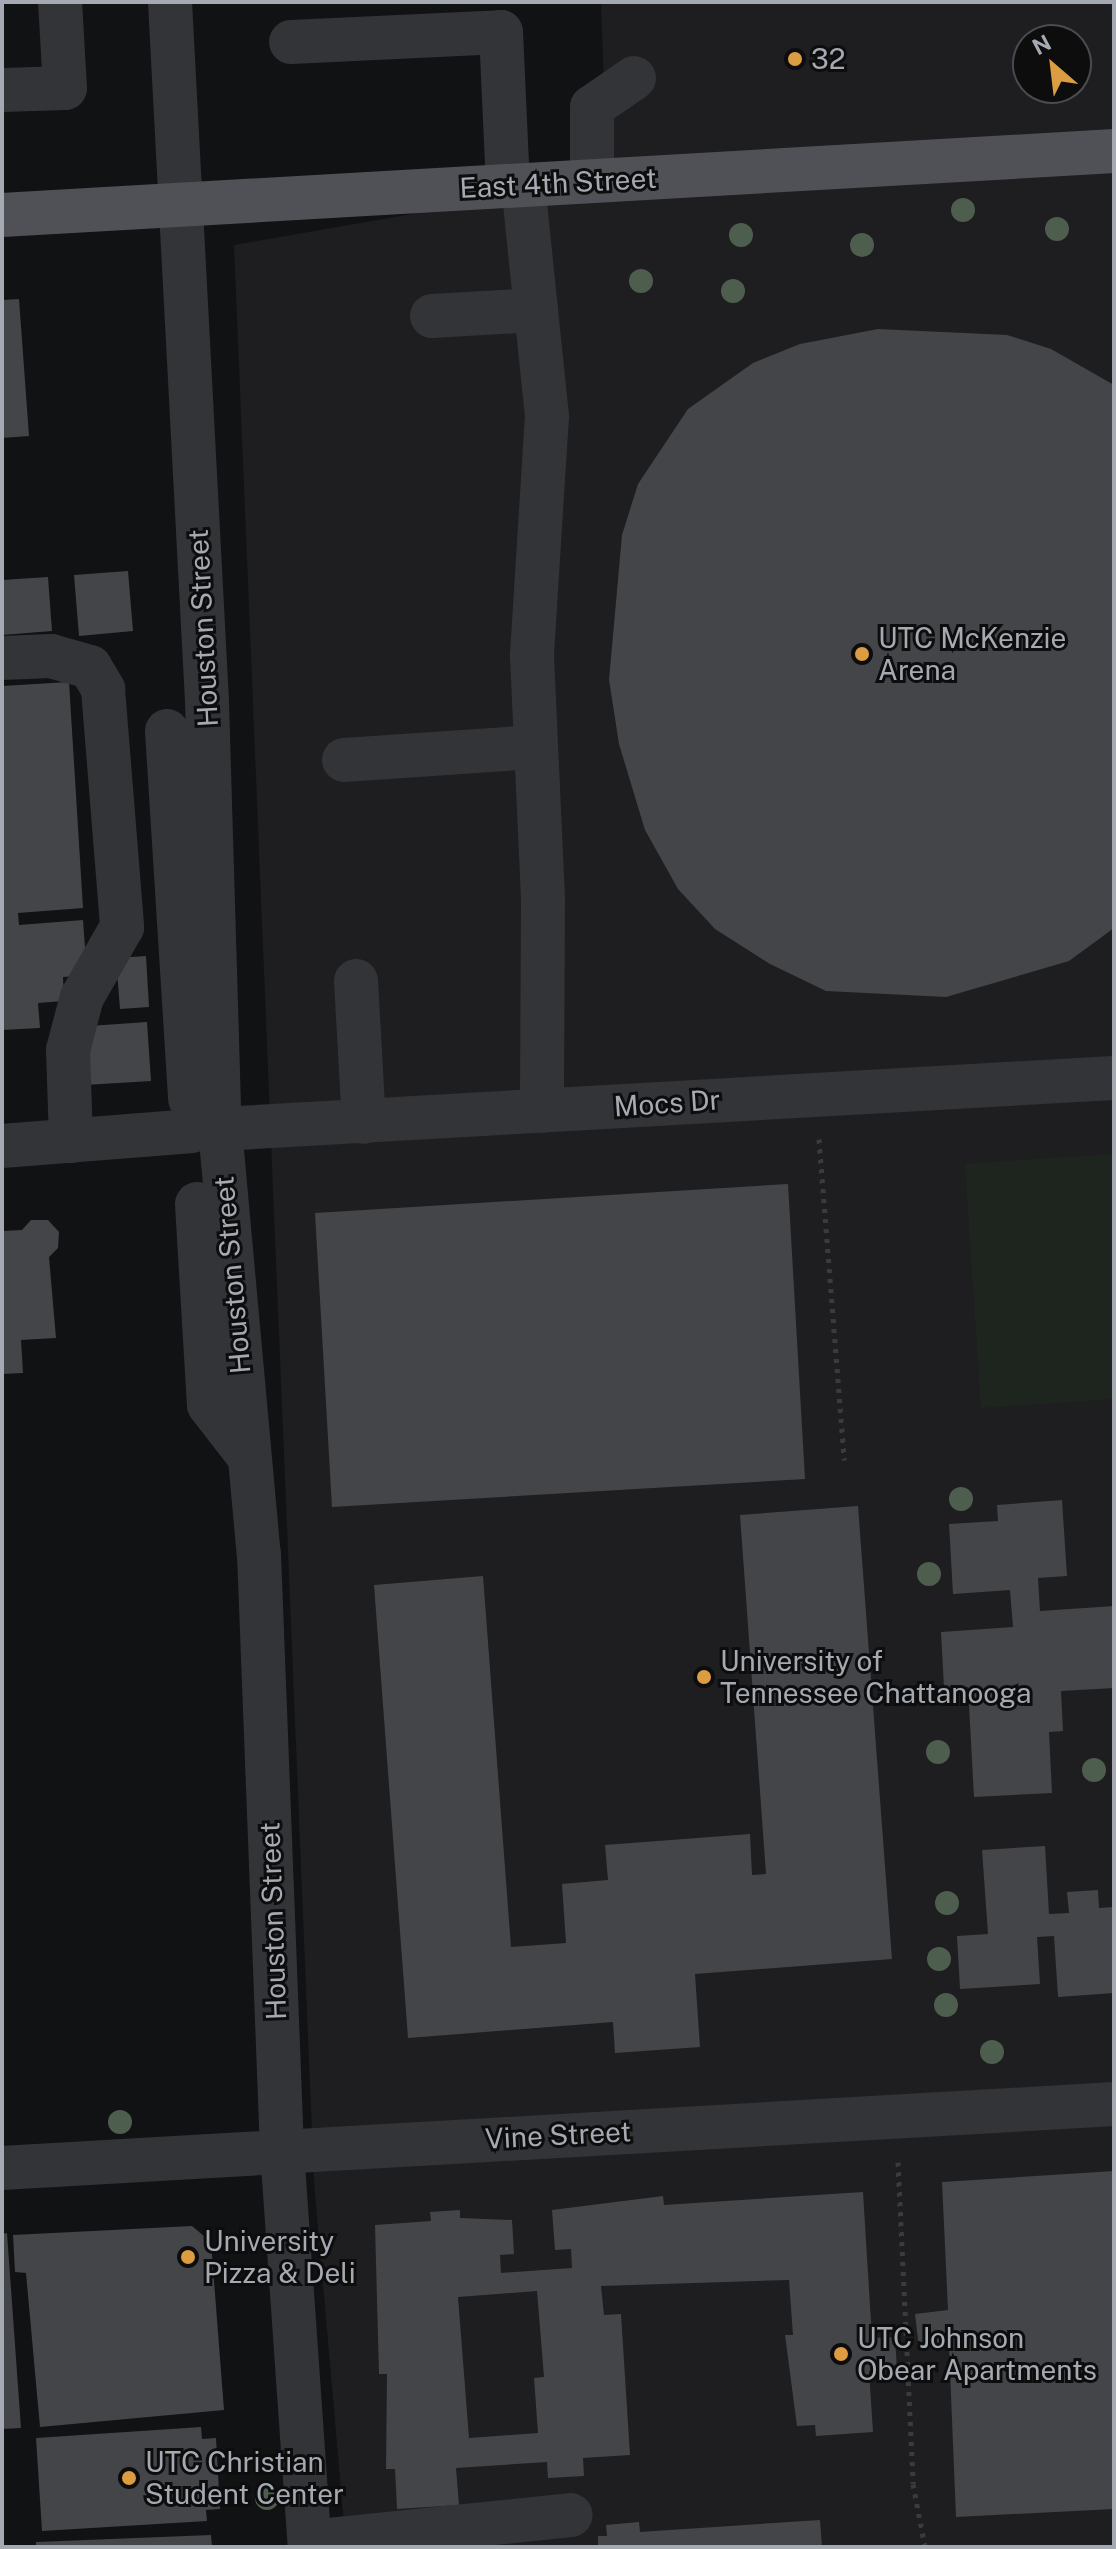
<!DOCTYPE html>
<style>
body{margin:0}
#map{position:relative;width:1116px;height:2549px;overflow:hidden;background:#111213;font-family:"Public Sans",sans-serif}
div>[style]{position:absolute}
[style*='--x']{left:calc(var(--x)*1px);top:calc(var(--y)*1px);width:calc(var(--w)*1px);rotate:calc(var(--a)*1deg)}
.built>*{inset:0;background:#1e1e20}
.green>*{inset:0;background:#1e251f}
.building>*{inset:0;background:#444548}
.path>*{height:5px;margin-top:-2.5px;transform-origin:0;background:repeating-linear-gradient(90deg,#393b3e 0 4px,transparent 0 10px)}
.minor>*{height:44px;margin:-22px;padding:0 22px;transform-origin:22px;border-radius:22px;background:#333437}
.major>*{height:44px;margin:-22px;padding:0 22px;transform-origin:22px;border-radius:22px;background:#4f5156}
.trees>*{width:24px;height:24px;margin:-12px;border-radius:50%;background:#4d5d4e}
.dots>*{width:22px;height:22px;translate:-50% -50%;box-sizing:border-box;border:4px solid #0d0d0e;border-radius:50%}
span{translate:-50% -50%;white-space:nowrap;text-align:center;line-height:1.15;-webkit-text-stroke:6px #0d0d0e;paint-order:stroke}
.poi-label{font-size:28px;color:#a5a9b2}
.left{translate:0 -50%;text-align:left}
.street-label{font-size:28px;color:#a5a9b2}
.frame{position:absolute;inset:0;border:4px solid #a5a9b2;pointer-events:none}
.north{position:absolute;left:1012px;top:24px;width:80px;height:80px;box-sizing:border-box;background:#0d0d0e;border:2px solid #4a4b50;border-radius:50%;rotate:332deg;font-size:22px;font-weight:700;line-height:32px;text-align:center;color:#a5a9b2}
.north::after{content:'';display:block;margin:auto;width:28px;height:36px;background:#db9c42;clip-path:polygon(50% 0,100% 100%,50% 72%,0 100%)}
</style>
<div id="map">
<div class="built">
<i style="clip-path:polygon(evenodd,601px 2px,1114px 2px,1114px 2547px,346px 2547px,314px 2181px,234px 245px,607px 180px,601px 2px,1028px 40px,1076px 40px,1076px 88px,1028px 88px,1028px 40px)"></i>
</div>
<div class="green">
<i style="clip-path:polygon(1114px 1154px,1114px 1399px,981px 1408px,965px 1164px)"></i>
</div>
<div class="building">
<i style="clip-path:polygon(19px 299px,29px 436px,2px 438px,2px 300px)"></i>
<i style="clip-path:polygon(878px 329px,1007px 335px,1051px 349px,1114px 385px,1114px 928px,1069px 961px,946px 997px,826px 991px,770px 964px,715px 929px,678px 889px,645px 830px,619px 744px,609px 680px,622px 535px,638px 484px,688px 409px,753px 363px,800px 344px)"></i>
<i style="clip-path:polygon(128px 571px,133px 631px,79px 636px,74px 575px)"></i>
<i style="clip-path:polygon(48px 577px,52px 631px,2px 635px,2px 580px)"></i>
<i style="clip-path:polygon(69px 682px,83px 908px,18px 913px,19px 925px,83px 920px,87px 975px,63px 977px,64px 1001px,38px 1003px,40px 1028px,2px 1030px,2px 686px)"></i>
<i style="clip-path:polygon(146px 956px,149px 1007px,120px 1009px,116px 958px)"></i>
<i style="clip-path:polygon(147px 1022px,151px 1081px,85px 1085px,89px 1026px)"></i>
<i style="clip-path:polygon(788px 1184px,805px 1479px,332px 1507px,315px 1213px)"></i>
<i style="clip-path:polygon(31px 1220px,48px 1220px,59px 1232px,58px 1248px,49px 1257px,56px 1338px,21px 1340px,23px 1373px,2px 1374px,2px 1231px,22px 1230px)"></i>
<i style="clip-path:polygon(1062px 1500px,1067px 1576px,1038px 1578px,1040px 1611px,1114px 1606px,1114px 1688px,1061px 1691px,1063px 1731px,1049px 1732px,1052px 1793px,974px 1797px,968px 1687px,944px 1688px,941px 1632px,1013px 1627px,1010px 1590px,953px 1594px,949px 1524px,998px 1521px,997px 1505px)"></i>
<i style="clip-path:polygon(858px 1506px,892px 1959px,695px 1974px,700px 2047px,615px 2053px,613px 2022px,408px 2038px,374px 1585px,483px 1576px,511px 1947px,566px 1943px,562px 1884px,608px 1880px,605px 1845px,750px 1834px,752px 1875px,766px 1874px,740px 1515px)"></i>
<i style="clip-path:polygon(1045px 1846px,1049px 1914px,1069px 1913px,1067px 1892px,1098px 1890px,1099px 1908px,1114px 1907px,1114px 1993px,1058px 1997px,1054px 1936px,1037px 1937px,1040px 1984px,960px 1989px,957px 1936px,988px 1934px,982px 1850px)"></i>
<i style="clip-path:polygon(1114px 2171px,1114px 2509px,956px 2517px,949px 2347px,919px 2348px,915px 2314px,948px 2310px,942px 2182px)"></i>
<i style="clip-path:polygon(evenodd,863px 2192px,872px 2338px,895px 2337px,897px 2370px,869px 2371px,873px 2432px,816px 2436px,815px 2425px,797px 2426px,785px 2335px,793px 2335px,789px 2280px,601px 2286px,604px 2315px,621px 2314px,630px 2455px,583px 2458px,584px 2476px,548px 2478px,547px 2462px,456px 2468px,459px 2505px,397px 2509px,395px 2469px,386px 2469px,387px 2374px,379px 2374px,375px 2225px,431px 2221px,430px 2212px,460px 2210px,460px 2218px,512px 2220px,514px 2254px,500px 2255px,501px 2273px,572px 2268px,571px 2249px,555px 2250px,552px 2210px,663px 2196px,664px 2205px,863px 2192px,537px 2291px,544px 2377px,534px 2378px,538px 2433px,469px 2438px,458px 2297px,537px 2291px)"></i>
<i style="clip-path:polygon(192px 2226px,211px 2242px,224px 2410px,40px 2427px,26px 2273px,15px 2272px,13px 2235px)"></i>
<i style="clip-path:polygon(7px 2233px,21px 2428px,2px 2429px,2px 2234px)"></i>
<i style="clip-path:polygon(201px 2427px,202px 2439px,216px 2438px,220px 2509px,206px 2510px,207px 2521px,42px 2531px,36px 2438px)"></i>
<i style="clip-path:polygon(820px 2520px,822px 2547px,598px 2547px,598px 2536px,607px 2536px,606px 2525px,639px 2522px,640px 2532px)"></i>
<i style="clip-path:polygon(211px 2535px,212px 2547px,36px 2547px,36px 2542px)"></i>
</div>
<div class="path">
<i style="--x:819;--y:1139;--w:322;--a:85.5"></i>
<i style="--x:898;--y:2162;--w:322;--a:87.3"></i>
<i style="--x:913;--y:2484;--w:64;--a:79.2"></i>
</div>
<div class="minor">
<i style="--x:170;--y:2;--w:701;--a:86.97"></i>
<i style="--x:207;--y:702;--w:427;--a:88.3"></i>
<i style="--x:220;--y:1129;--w:427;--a:84.8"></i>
<i style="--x:259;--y:1554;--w:596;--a:87.79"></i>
<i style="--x:282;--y:2150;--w:398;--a:86"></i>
<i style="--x:291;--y:42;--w:210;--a:-2.7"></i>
<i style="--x:501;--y:32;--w:154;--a:87.4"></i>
<i style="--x:2;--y:90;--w:63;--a:-1.8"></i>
<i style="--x:65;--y:88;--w:86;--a:-93.3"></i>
<i style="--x:592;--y:181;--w:74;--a:-90"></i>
<i style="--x:592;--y:107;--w:51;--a:-34.6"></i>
<i style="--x:536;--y:310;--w:107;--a:84.1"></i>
<i style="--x:547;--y:416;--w:240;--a:93.6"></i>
<i style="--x:532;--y:656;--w:245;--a:87.4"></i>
<i style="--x:543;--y:901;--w:210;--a:90.3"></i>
<i style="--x:432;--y:316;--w:104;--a:-3.3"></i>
<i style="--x:536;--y:310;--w:126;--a:-95.9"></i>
<i style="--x:2;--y:658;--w:49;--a:-2.3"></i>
<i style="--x:51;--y:656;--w:41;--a:15.8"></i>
<i style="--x:90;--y:667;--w:26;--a:59"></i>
<i style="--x:103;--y:689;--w:239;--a:85.4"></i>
<i style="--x:122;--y:927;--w:81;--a:119.7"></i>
<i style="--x:82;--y:997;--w:55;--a:104.8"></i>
<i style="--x:68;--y:1050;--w:91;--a:88.1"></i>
<i style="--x:167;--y:731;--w:369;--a:86.4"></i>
<i style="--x:344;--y:760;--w:190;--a:-3.9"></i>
<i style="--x:356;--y:981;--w:141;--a:86.8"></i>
<i style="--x:220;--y:1129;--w:895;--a:-3.27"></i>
<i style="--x:2;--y:1146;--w:191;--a:-4.5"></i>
<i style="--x:197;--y:1204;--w:201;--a:86.6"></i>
<i style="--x:209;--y:1405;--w:62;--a:52.2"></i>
<i style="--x:2;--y:2168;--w:1114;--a:-3.29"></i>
<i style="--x:310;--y:2542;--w:262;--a:-5.9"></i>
</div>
<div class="major">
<i style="--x:2;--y:215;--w:1114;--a:-3.29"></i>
</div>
<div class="trees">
<i style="left:963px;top:210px"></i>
<i style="left:1057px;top:229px"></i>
<i style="left:741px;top:235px"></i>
<i style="left:862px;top:245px"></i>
<i style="left:641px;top:281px"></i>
<i style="left:733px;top:291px"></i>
<i style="left:961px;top:1499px"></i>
<i style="left:929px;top:1574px"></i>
<i style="left:938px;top:1752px"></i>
<i style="left:1094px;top:1770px"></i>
<i style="left:947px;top:1903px"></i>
<i style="left:939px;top:1959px"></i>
<i style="left:946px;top:2005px"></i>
<i style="left:992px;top:2052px"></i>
<i style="left:120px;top:2122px"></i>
<i style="left:267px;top:2498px"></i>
</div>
<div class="dots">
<i style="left:795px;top:59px;background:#db9c42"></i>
<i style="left:862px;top:654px;background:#db9c42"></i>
<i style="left:704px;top:1677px;background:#db9c42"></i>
<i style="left:188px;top:2257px;background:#db9c42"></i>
<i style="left:841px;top:2354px;background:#db9c42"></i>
<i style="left:129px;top:2478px;background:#db9c42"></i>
</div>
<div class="poi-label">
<span class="left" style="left:811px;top:59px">32</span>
<span class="left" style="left:878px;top:654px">UTC McKenzie<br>Arena</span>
<span class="left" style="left:720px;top:1677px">University of<br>Tennessee Chattanooga</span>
<span class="left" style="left:204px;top:2257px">University<br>Pizza &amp; Deli</span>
<span class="left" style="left:857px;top:2354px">UTC Johnson<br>Obear Apartments</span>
<span class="left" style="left:145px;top:2478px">UTC Christian<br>Student Center</span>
</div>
<div class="street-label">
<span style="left:558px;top:183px;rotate:-3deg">East 4th Street</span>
<span style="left:203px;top:628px;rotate:-93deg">Houston Street</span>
<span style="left:667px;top:1103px;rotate:-4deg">Mocs Dr</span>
<span style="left:232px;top:1275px;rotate:-95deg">Houston Street</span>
<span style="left:273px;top:1921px;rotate:-92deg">Houston Street</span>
<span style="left:558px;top:2135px;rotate:-3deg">Vine Street</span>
</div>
<div class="frame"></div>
<div class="north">N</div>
</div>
